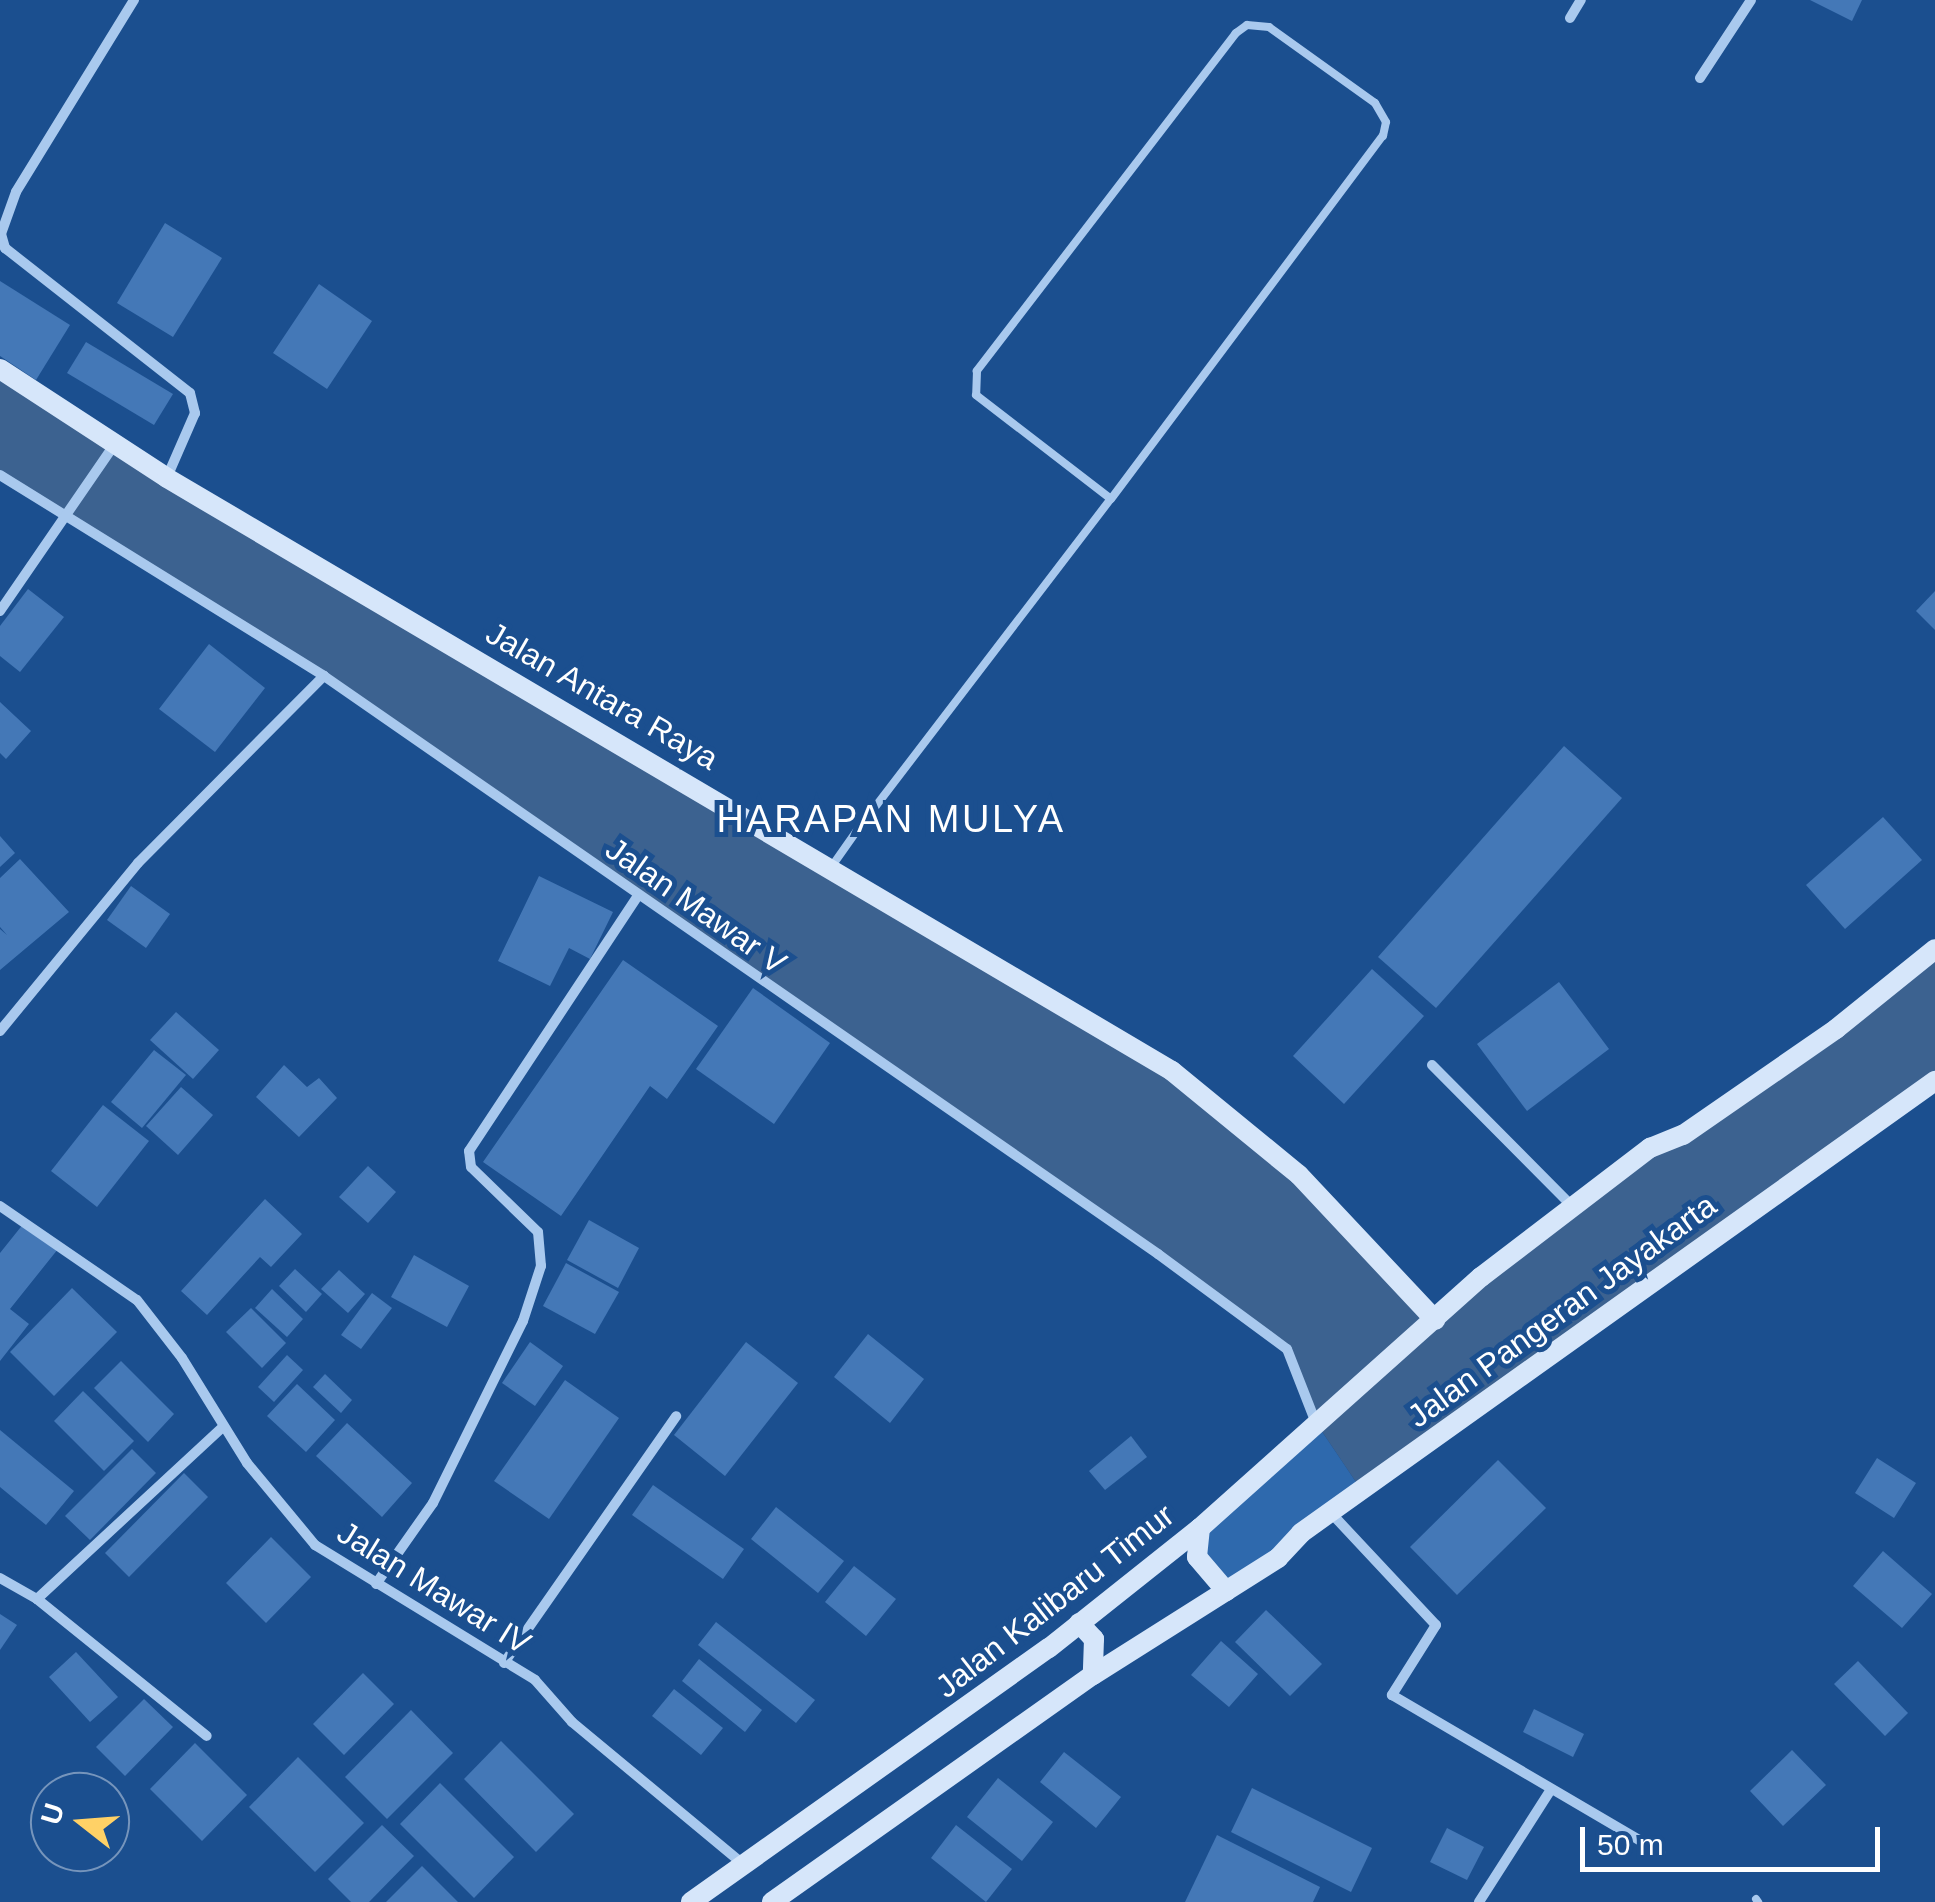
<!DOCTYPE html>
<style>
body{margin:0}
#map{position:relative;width:1935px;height:1902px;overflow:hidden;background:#1b4f8f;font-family:Arial,sans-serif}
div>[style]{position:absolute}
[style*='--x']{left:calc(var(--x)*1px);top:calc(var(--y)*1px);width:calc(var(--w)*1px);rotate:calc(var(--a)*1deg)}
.green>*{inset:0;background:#2e69ad}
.water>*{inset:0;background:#3c6290}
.building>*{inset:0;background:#4478b7}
.lane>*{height:8px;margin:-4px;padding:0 4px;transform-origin:4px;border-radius:4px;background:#a9c9ee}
.street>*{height:10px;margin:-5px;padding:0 5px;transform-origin:5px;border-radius:5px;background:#a9c9ee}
.secondary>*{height:20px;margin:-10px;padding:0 10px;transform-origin:10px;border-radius:10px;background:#d6e6fa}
span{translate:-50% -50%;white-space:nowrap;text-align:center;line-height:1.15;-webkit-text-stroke:10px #1b4f8f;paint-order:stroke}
.street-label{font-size:32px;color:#fff}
.quarter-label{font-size:38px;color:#fff;letter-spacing:2.5px}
.north{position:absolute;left:30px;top:1772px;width:100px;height:100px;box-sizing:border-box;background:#1b4f8f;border:2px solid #7695bc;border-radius:50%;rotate:287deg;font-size:28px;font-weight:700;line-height:40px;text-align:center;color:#fff}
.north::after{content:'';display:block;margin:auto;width:35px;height:45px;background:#ffd166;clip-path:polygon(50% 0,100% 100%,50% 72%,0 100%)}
.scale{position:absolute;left:1580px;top:1827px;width:300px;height:45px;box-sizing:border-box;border:5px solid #fff;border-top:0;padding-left:12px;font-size:30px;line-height:35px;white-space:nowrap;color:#fff;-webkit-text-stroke:8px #1b4f8f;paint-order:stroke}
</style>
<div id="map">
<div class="green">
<i style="clip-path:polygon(1317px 1424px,1362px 1491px,1226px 1591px,1204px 1573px,1200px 1528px)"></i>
</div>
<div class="water">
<i style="clip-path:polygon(0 372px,1236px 1118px,1435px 1319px,1935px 949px,1935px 1081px,1362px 1491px,1317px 1424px,1287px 1348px,324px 676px,0 475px)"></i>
</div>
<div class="building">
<i style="clip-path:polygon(1810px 0,1862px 0,1852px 21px)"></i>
<i style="clip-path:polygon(165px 223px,222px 258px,173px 337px,117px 303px)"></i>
<i style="clip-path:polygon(0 281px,70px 325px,36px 380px,0 356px)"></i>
<i style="clip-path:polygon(319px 284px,372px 321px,327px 389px,273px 353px)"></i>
<i style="clip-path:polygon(86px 342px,173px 394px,154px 425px,67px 373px)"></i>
<i style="clip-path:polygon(28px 589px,64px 617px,20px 672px,0 656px,0 626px)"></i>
<i style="clip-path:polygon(1935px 591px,1935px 630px,1916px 611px)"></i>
<i style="clip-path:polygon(209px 644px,265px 688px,215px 752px,159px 709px)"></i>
<i style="clip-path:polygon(0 702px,31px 731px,6px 759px,0 753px)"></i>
<i style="clip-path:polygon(1564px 746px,1622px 798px,1436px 1008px,1378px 957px)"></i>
<i style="clip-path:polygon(1883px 817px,1922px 860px,1845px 929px,1806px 885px)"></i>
<i style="clip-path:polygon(0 836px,15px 853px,0 867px)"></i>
<i style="clip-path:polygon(20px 859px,69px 912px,0 970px,0 929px,7px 935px,0 927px,0 878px)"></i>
<i style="clip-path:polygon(539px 876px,613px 912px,590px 959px,569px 948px,550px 986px,498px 961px)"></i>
<i style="clip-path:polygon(131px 886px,170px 914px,146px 948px,107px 920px)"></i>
<i style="clip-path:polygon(623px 960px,718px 1026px,667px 1099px,650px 1086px,561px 1216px,483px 1162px)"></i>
<i style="clip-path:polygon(1372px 969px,1424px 1016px,1344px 1104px,1293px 1056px)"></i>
<i style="clip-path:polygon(1559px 982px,1609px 1049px,1527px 1111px,1477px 1044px)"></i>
<i style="clip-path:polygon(753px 988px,830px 1043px,774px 1124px,696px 1069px)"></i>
<i style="clip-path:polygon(176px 1012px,219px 1050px,193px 1079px,150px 1040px)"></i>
<i style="clip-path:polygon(154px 1050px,186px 1075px,142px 1128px,111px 1102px)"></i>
<i style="clip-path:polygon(284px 1065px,307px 1087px,319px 1078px,337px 1098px,299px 1137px,256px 1097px)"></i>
<i style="clip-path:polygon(181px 1087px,213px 1115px,178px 1155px,146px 1126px)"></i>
<i style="clip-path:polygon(103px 1105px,149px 1141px,97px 1207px,51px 1171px)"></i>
<i style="clip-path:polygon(368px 1166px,396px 1192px,368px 1223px,339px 1197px)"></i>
<i style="clip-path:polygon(265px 1199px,302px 1234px,271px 1267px,260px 1257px,207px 1315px,181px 1291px)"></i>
<i style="clip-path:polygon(589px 1220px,639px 1248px,618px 1288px,567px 1260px)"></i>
<i style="clip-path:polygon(24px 1223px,58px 1249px,10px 1309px,29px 1324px,0 1361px,0 1253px)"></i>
<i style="clip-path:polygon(414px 1255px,469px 1286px,447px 1327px,391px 1297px)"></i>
<i style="clip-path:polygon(566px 1263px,619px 1292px,595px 1334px,543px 1306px)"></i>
<i style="clip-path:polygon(295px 1269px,322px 1294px,306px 1312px,279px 1286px)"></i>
<i style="clip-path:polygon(339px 1270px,365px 1294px,348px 1313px,321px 1289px)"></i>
<i style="clip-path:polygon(72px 1288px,117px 1332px,54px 1396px,10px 1352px)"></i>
<i style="clip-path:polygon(272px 1289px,303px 1319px,287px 1337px,255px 1308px)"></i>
<i style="clip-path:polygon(372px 1293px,392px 1308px,361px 1349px,341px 1335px)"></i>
<i style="clip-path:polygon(251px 1308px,286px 1343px,262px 1368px,226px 1332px)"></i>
<i style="clip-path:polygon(868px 1334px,924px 1379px,890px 1423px,834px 1377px)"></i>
<i style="clip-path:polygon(530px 1342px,563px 1366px,535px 1406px,502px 1383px)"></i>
<i style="clip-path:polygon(746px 1342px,798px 1383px,725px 1476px,674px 1435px)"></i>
<i style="clip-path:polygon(287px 1355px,303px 1370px,274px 1402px,258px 1387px)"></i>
<i style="clip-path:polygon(121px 1361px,174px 1414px,148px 1442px,94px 1388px)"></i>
<i style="clip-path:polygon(325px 1374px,352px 1400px,341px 1413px,313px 1387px)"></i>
<i style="clip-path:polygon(565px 1380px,619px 1418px,549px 1519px,494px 1481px)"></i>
<i style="clip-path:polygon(297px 1384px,335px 1420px,306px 1452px,267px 1416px)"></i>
<i style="clip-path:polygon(83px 1391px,134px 1441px,104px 1471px,54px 1421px)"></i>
<i style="clip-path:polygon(347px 1423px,412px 1483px,382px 1517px,316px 1456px)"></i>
<i style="clip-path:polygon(0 1430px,74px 1491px,46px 1525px,0 1487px)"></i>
<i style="clip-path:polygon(1131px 1436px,1147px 1457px,1105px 1490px,1089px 1471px)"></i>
<i style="clip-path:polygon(132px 1449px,156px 1473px,90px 1540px,65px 1516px)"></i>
<i style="clip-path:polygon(1877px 1458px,1916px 1483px,1894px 1518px,1855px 1493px)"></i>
<i style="clip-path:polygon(1498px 1460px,1546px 1508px,1457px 1595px,1410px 1547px)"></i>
<i style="clip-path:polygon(184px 1473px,208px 1497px,129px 1577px,105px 1553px)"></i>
<i style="clip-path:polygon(653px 1485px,744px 1549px,723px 1579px,632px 1515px)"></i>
<i style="clip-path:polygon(776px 1507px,844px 1561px,818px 1593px,751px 1539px)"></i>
<i style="clip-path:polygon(271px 1537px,311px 1577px,266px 1623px,226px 1583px)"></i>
<i style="clip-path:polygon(1883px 1551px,1932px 1594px,1902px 1628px,1853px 1586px)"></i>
<i style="clip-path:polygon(854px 1566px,896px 1599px,866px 1636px,825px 1602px)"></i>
<i style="clip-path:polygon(1266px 1610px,1322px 1664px,1290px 1696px,1235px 1642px)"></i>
<i style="clip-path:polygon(0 1614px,17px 1625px,0 1650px)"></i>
<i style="clip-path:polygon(716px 1622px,815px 1700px,796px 1723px,698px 1645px)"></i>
<i style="clip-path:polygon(1221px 1641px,1258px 1674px,1229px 1707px,1191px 1675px)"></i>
<i style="clip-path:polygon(76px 1652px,118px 1697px,90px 1722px,49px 1677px)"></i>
<i style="clip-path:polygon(699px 1659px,762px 1710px,745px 1732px,682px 1681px)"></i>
<i style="clip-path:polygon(1858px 1661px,1908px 1713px,1885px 1736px,1834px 1684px)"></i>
<i style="clip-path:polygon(363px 1673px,394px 1704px,344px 1755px,313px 1724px)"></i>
<i style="clip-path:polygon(674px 1689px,723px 1728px,701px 1755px,652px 1716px)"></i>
<i style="clip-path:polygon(144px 1699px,173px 1727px,125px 1776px,96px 1747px)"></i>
<i style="clip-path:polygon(1534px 1709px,1584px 1734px,1573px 1757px,1523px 1732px)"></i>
<i style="clip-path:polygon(411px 1710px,453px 1753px,387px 1819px,345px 1777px)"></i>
<i style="clip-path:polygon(501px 1741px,574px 1814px,536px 1852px,464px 1779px)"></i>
<i style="clip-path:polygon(195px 1743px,247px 1795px,202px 1841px,150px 1789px)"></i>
<i style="clip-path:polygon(1792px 1750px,1826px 1785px,1783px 1826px,1750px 1791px)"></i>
<i style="clip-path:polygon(1064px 1752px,1121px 1797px,1096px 1828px,1040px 1782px)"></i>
<i style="clip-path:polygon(298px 1757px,364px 1823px,315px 1872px,249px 1807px)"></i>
<i style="clip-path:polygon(998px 1778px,1053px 1822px,1022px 1861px,967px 1817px)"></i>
<i style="clip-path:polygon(440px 1783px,514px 1857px,474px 1898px,400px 1824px)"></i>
<i style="clip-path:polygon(1252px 1788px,1372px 1848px,1351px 1892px,1231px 1832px)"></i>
<i style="clip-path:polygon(382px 1825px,414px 1856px,369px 1902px,351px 1902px,328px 1879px)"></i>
<i style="clip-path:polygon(956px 1825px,1012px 1869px,986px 1902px,931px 1858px)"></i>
<i style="clip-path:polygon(1447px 1828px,1484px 1847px,1467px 1880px,1430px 1862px)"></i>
<i style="clip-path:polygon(1217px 1835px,1320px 1887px,1313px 1902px,1185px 1902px)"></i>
<i style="clip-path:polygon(422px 1866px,458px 1902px,386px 1902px)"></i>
</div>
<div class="lane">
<i style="--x:832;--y:866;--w:42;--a:-54.8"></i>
<i style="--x:856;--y:832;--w:419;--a:-52.6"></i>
<i style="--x:1111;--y:499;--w:454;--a:-53.2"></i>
<i style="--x:1383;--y:136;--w:14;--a:-78"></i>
<i style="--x:1386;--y:122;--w:22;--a:-120"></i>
<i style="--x:1375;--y:103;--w:130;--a:-144.4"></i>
<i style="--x:1269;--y:27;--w:22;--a:-175"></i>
<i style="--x:1247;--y:25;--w:14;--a:144"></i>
<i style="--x:1236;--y:33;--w:426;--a:127.5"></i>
<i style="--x:977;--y:371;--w:24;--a:92"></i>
<i style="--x:976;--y:395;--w:170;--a:37.6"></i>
<i style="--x:1756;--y:1899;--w:4;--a:56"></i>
</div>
<div class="street">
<i style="--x:134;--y:0;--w:225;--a:121.6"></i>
<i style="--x:16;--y:192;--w:45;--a:109.7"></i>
<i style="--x:1;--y:234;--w:15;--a:74"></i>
<i style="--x:5;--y:248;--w:235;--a:38.1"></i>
<i style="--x:190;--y:393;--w:21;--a:76"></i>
<i style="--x:195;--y:413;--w:70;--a:113.6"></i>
<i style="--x:1570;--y:18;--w:21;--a:-59"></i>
<i style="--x:1700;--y:78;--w:93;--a:-56.8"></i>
<i style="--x:0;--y:475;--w:381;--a:31.8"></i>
<i style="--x:324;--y:676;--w:1015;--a:34.72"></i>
<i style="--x:1158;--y:1254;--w:160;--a:36.4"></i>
<i style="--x:1287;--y:1349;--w:79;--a:68.6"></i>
<i style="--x:0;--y:611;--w:201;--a:-55.5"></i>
<i style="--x:0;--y:1031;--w:217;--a:-50.6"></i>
<i style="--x:138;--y:863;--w:264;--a:-45.2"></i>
<i style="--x:1432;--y:1065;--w:199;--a:45.2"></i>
<i style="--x:0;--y:1206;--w:166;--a:34.5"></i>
<i style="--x:137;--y:1300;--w:73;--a:52.2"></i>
<i style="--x:182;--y:1358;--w:123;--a:58.2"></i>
<i style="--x:247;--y:1463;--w:107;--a:50.3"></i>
<i style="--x:315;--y:1545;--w:258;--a:31.5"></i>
<i style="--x:535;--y:1680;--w:56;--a:48.6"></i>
<i style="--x:572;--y:1722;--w:224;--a:39.7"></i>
<i style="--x:1332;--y:1514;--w:152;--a:46.9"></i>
<i style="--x:1436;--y:1625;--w:83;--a:122.2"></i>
<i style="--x:1392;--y:1695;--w:311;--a:30.4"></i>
<i style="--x:0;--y:1578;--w:43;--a:29.6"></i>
<i style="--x:37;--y:1599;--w:253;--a:-42.8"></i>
<i style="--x:376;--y:1584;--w:99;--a:-54.9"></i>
<i style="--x:433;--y:1503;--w:203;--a:-63.7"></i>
<i style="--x:523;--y:1321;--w:58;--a:-71.9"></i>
<i style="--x:541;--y:1266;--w:34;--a:-95"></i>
<i style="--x:538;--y:1232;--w:93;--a:-135.9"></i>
<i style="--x:471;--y:1167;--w:16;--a:-97"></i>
<i style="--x:469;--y:1151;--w:306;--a:-56.5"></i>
<i style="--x:37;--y:1599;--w:218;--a:38.9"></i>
<i style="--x:504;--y:1663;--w:301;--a:-55.1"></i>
<i style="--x:1479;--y:1902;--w:132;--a:-57.4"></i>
</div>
<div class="secondary">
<i style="--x:0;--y:369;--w:199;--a:33.1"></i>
<i style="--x:167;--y:478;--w:1167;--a:30.54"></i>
<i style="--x:1172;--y:1071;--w:164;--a:39.3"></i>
<i style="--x:1299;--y:1175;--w:199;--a:46.8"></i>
<i style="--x:1200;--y:1528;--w:29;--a:96"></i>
<i style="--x:1197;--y:1557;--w:45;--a:49.5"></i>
<i style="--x:1079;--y:1623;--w:22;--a:47"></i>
<i style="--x:1094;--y:1639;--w:36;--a:92"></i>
<i style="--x:691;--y:1902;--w:439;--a:-35.4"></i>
<i style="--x:1049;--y:1648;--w:193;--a:-38.5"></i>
<i style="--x:1200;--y:1528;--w:377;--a:-41.8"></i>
<i style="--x:1481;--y:1277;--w:213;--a:-37.4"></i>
<i style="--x:1650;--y:1148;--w:35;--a:-22"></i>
<i style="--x:1683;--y:1135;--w:186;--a:-34.7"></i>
<i style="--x:1836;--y:1029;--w:127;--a:-38.9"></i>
<i style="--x:772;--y:1902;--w:393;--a:-35.3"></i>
<i style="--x:1093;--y:1675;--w:219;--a:-32.3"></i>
<i style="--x:1278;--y:1558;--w:34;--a:-47"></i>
<i style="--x:1301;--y:1533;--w:779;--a:-35.49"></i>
</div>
<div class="street-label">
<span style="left:602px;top:696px;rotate:30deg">Jalan Antara Raya</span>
<span style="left:696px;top:906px;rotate:35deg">Jalan Mawar V</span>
<span style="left:1562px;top:1311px;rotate:-36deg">Jalan Pangeran Jayakarta</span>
<span style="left:434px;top:1588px;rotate:32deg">Jalan Mawar IV</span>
<span style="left:1055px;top:1601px;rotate:-38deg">Jalan Kalibaru Timur</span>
</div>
<div class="quarter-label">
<span style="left:891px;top:820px">HARAPAN MULYA</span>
</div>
<div class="north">U</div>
<div class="scale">50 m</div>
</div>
